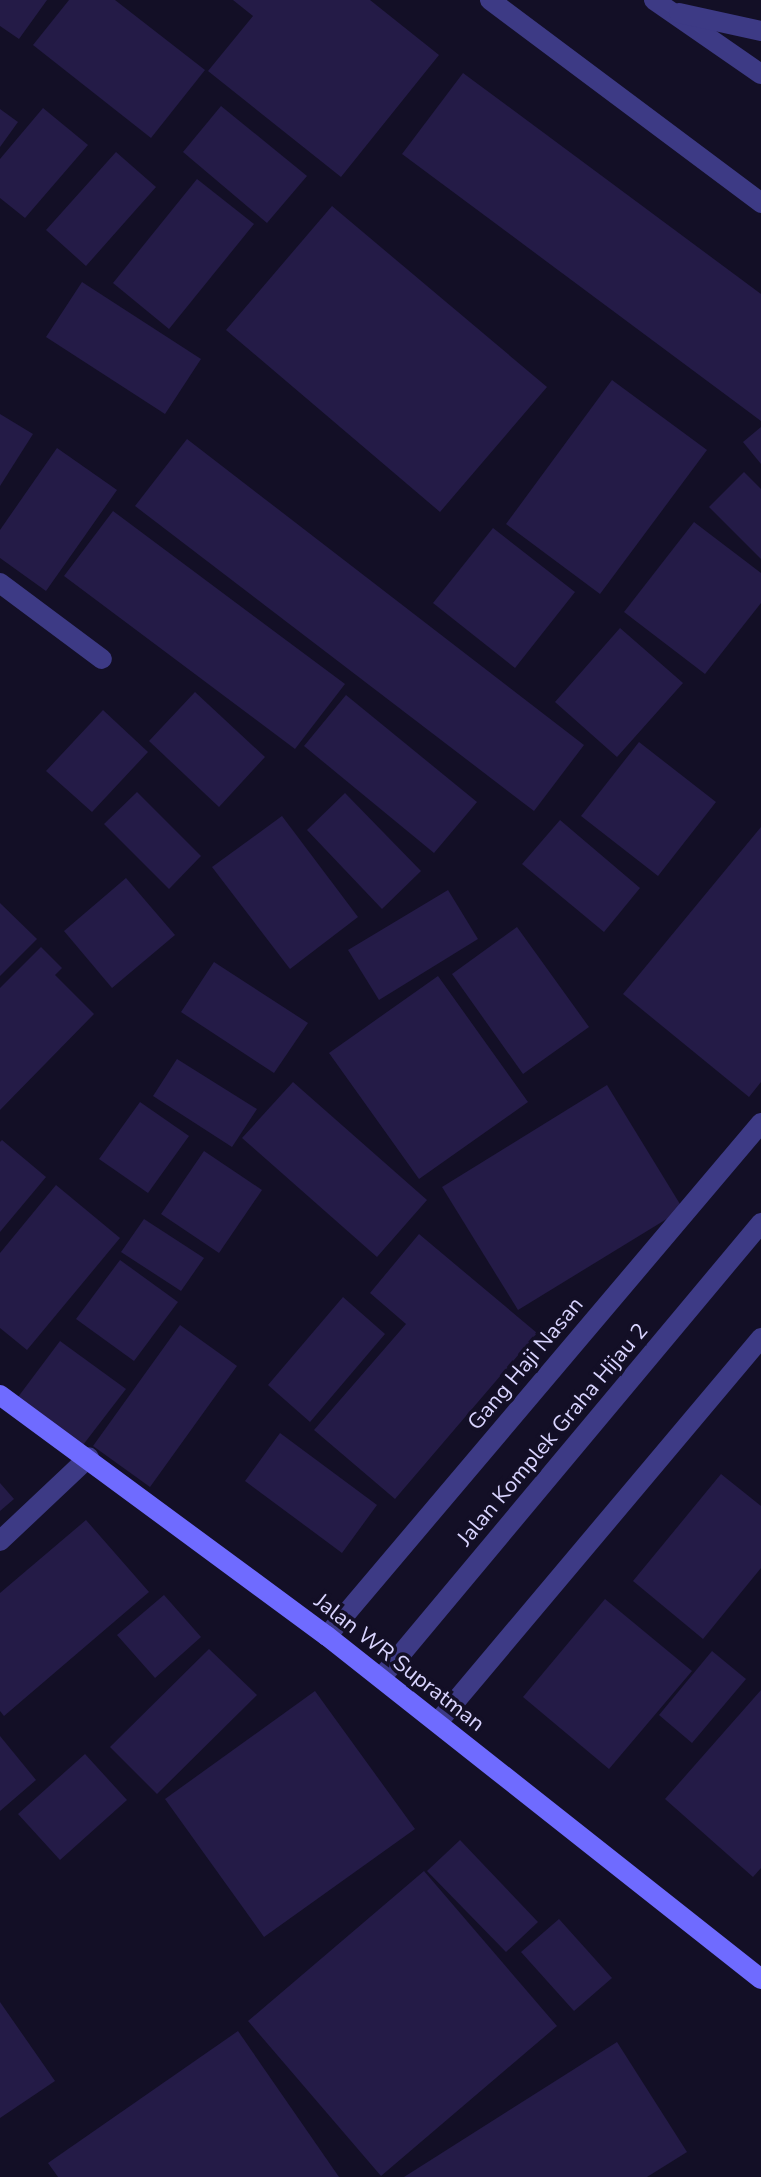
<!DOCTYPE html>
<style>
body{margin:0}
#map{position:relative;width:761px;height:2177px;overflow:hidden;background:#130f26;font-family:"Nunito Sans",sans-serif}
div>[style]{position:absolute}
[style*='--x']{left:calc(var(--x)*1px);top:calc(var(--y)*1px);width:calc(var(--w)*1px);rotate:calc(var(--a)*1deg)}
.building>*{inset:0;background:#241b47}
.street>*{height:20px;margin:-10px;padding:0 10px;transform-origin:10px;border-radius:10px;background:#3d3a85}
.secondary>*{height:20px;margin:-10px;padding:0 10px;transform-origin:10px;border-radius:10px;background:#6f6bff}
span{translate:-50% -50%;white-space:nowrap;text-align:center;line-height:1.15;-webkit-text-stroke:7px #130f26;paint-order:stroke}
.street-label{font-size:22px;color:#d9d4ff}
</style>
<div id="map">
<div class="building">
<i style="clip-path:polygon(0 0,47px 0,19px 39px,0 26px)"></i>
<i style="clip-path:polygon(69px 0,115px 0,205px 70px,151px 138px,33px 45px)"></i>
<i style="clip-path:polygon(233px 0,370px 0,439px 55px,341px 177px,208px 71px,253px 16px)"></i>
<i style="clip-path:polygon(463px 73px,761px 294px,761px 421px,402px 154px)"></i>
<i style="clip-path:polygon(221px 106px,307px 176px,267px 223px,183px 152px)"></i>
<i style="clip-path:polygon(43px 108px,88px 145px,25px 218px,0 198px,0 159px)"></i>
<i style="clip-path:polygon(0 109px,18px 122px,0 147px)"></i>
<i style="clip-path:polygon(116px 152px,156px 187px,86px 266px,46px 230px)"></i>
<i style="clip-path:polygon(197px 179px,254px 224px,169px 329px,113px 283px)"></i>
<i style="clip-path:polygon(332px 206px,547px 387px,440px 512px,226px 330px)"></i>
<i style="clip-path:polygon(82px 282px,201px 359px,165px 414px,46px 337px)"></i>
<i style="clip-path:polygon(612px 380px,707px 450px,600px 594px,506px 524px)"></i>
<i style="clip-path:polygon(0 414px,33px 434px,0 486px)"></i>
<i style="clip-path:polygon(761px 427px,761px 464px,743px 442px)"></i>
<i style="clip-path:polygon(187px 439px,584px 745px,534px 811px,135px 506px)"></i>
<i style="clip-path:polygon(57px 448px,117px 490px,46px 591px,0 558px,0 530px)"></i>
<i style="clip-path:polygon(744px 472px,761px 489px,761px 559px,709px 507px)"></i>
<i style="clip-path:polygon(113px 511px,345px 684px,295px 749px,64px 576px)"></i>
<i style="clip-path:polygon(694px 522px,761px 573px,761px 603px,705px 674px,624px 612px)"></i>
<i style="clip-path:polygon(493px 528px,575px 592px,515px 668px,433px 603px)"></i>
<i style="clip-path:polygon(620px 628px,683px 683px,617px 757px,555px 702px)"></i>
<i style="clip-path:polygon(195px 692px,265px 757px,219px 807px,149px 741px)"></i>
<i style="clip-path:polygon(346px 695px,477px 802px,434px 853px,304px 746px)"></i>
<i style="clip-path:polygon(103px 710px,148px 752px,92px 812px,46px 771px)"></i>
<i style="clip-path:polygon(639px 742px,716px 802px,658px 876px,581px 816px)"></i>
<i style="clip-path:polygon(137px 792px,201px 856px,169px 889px,104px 824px)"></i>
<i style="clip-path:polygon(345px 793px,421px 871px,382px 909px,307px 830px)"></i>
<i style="clip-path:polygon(282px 816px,358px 917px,290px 969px,212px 867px)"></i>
<i style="clip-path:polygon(560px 820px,640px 888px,604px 932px,522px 864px)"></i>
<i style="clip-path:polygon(761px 827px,761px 1082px,749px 1097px,623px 994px)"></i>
<i style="clip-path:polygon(126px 878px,175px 935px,112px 988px,64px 931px)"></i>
<i style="clip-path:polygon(448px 890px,478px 939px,379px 1000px,348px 950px)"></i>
<i style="clip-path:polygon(0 903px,37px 939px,0 976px)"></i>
<i style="clip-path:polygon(517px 927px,589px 1027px,523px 1074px,452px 974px)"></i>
<i style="clip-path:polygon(41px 947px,62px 968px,55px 975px,94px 1014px,0 1110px,0 988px)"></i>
<i style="clip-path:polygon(214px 962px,308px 1023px,274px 1073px,181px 1012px)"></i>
<i style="clip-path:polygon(438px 976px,528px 1102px,419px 1179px,329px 1053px)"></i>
<i style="clip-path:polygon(177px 1059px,257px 1109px,232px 1147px,153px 1096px)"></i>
<i style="clip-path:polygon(293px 1082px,427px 1200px,377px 1257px,242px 1138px)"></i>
<i style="clip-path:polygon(607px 1085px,683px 1209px,518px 1310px,442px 1187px)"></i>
<i style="clip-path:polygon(140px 1102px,189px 1136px,148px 1193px,99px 1159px)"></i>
<i style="clip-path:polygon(2px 1140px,46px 1177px,0 1232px,0 1142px)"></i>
<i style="clip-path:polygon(204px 1151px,262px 1190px,219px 1253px,161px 1214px)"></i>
<i style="clip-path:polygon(56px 1185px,120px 1238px,27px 1350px,0 1328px,0 1253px)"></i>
<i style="clip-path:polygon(144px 1219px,204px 1258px,181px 1291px,121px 1252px)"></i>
<i style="clip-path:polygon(419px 1234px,537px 1333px,395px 1499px,314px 1430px,406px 1324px,370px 1293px)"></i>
<i style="clip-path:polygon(120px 1260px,178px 1302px,134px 1361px,76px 1319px)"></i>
<i style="clip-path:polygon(343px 1297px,385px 1334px,310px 1422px,268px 1385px)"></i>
<i style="clip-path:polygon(180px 1325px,237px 1366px,150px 1487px,93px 1446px)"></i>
<i style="clip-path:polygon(60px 1341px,126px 1389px,83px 1445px,18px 1397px)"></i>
<i style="clip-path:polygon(280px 1433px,377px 1505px,342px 1553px,245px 1481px)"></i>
<i style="clip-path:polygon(721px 1474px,761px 1506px,761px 1568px,703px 1639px,633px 1581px)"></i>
<i style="clip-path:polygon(0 1483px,14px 1499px,0 1511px)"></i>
<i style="clip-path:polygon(86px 1520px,149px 1592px,4px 1716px,0 1711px,0 1593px)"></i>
<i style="clip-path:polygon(164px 1595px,201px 1637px,155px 1678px,117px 1635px)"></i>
<i style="clip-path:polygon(605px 1599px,692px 1671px,609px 1769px,523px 1697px)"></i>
<i style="clip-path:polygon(209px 1649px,257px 1695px,157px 1794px,110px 1747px)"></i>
<i style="clip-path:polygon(712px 1651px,746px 1679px,692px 1743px,659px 1715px)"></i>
<i style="clip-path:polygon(761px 1690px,761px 1868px,753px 1877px,665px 1799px)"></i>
<i style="clip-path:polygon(315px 1691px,415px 1829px,264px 1937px,165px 1799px)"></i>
<i style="clip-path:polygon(0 1736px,36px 1780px,0 1811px)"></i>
<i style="clip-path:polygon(85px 1754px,127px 1800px,60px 1860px,18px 1814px)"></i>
<i style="clip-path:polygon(460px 1840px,538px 1922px,506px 1952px,427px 1871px)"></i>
<i style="clip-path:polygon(424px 1871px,557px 2026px,381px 2176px,248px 2021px)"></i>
<i style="clip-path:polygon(559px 1919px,612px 1978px,574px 2011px,521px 1952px)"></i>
<i style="clip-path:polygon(0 2002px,55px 2081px,0 2118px)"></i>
<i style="clip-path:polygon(238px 2031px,339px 2177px,58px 2177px,48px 2163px)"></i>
<i style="clip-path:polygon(617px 2042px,687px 2152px,647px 2177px,404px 2177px)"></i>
</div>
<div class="street">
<i style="--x:490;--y:0;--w:339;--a:36.8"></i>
<i style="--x:654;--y:0;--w:130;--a:34.7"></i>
<i style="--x:679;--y:13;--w:84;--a:12.4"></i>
<i style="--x:0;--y:583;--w:127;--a:36.7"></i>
<i style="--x:0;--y:1541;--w:122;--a:-43.3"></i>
<i style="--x:327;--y:1636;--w:672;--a:-49.77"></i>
<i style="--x:381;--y:1678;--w:593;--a:-50.13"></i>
<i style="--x:438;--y:1722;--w:502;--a:-49.93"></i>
</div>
<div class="secondary">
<i style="--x:0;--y:1395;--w:406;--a:36.4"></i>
<i style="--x:327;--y:1636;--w:553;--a:38.32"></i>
</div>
<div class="street-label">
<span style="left:526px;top:1364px;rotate:-50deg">Gang Haji Nasan</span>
<span style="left:553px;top:1435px;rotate:-50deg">Jalan Komplek Graha Hijau 2</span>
<span style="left:399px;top:1663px;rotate:38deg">Jalan WR Supratman</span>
</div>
</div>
